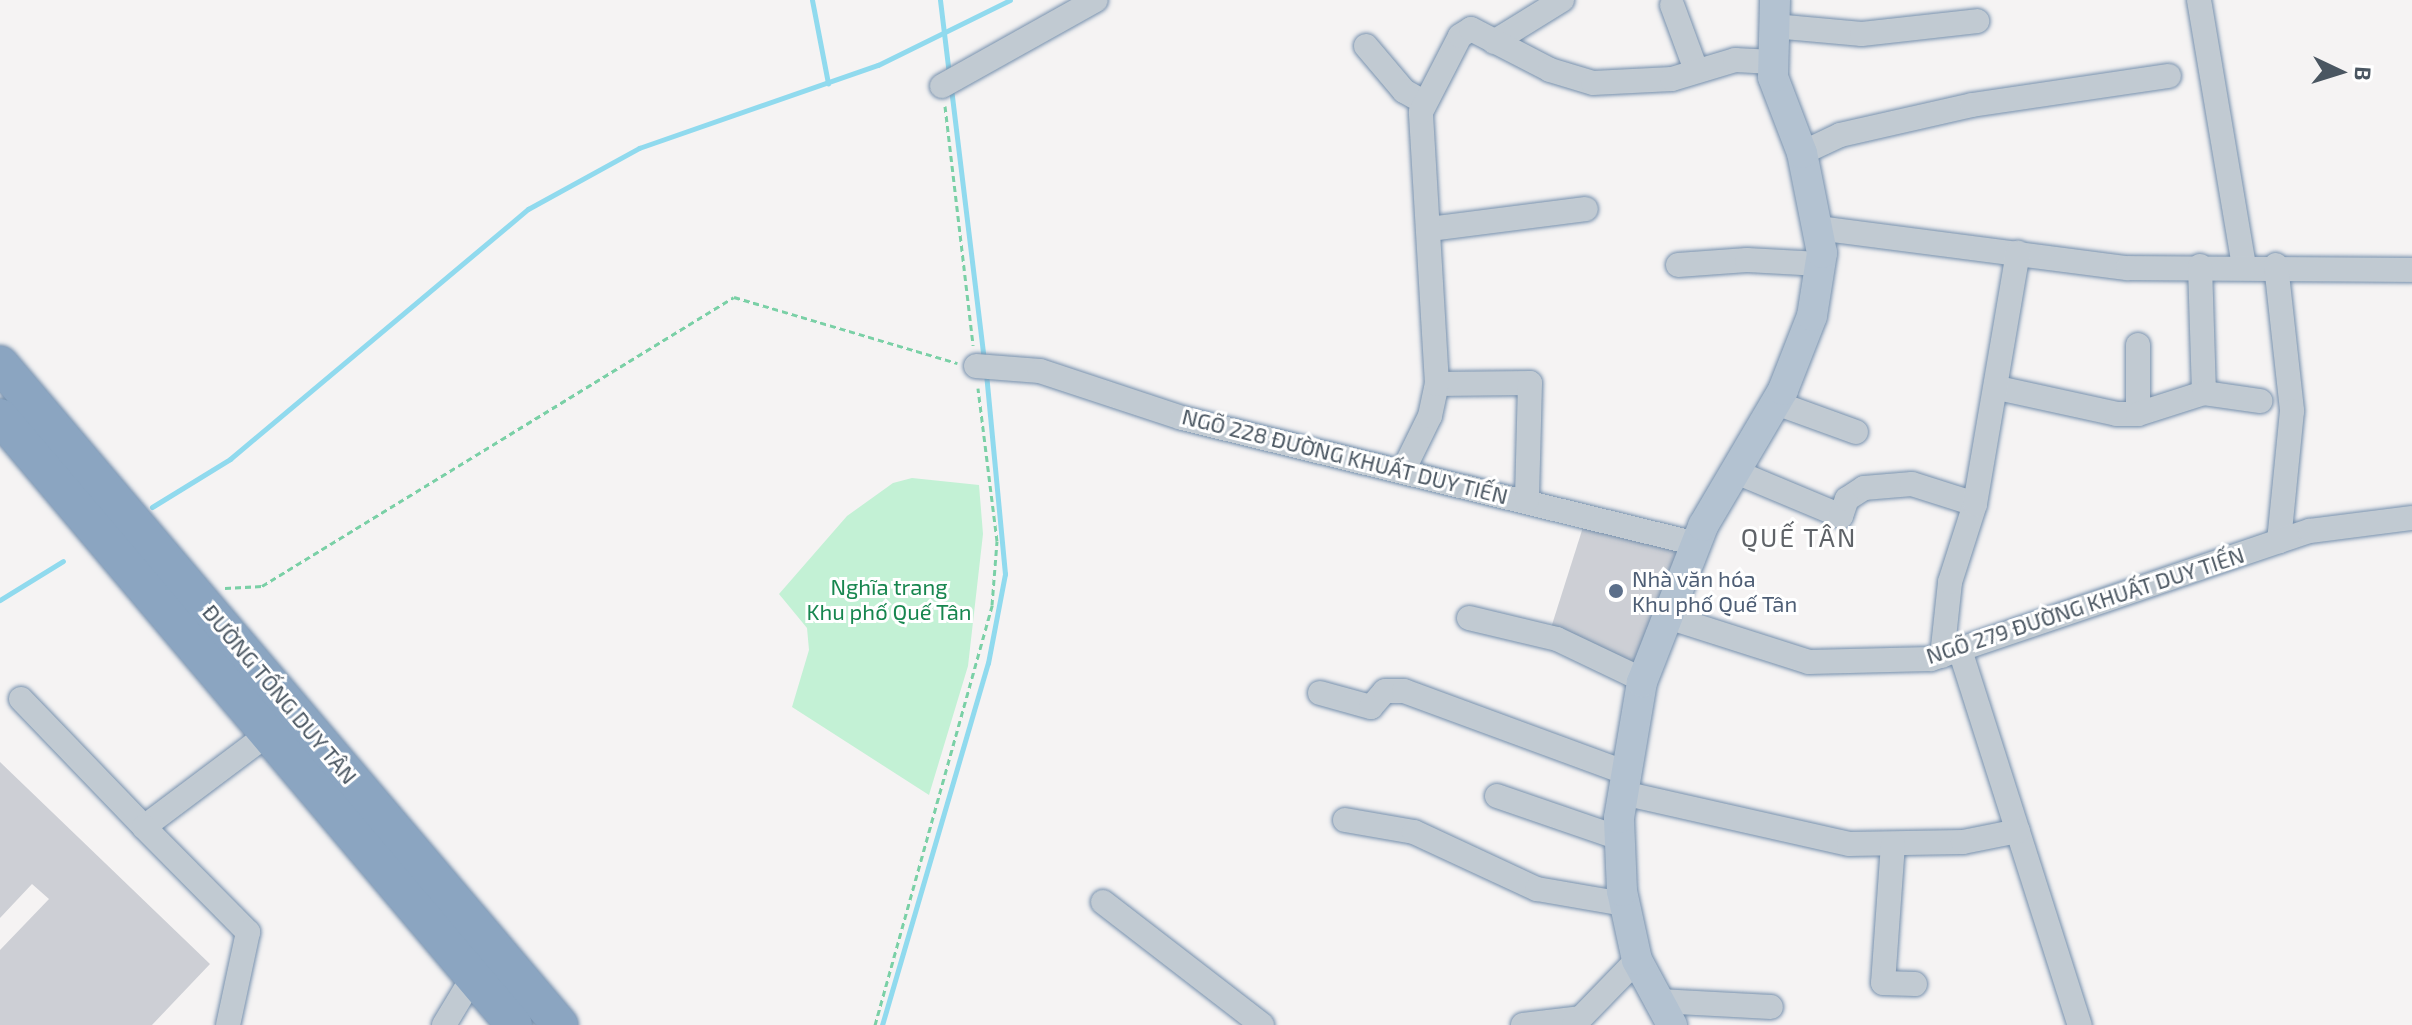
<!DOCTYPE html>
<meta charset="utf-8">
<style>
body{margin:0}
#map{position:relative;width:2412px;height:1025px;overflow:hidden;background:#f5f3f3;font-family:"Exo 2",sans-serif}
div>[style]{position:absolute}
[style*='--x']{left:calc(var(--x)*1px);top:calc(var(--y)*1px);width:calc(var(--w)*1px);rotate:calc(var(--a)*1deg)}
.green>*{inset:0;background:#c3f1d5}
.stream>*{height:5px;margin:-2.5px;padding:0 2.5px;transform-origin:2.5px;border-radius:2.5px;background:#90daee}
.building>*{inset:0;background:#cdcfd5}
.path>*{height:3px;margin-top:-1.5px;transform-origin:0;background:repeating-linear-gradient(90deg,#7ad0a6 0 6px,transparent 0 10px)}
.roads{filter:drop-shadow(0 0 2px #7690ad) drop-shadow(0 0 2px #7690ad)}
.minor>*{height:24px;margin:-12px;padding:0 12px;transform-origin:12px;border-radius:12px;background:#c1cad2}
.major>*{height:30px;margin:-15px;padding:0 15px;transform-origin:15px;border-radius:15px;background:#b3c2d1}
.highway>*{height:36px;margin:-18px;padding:0 18px;transform-origin:18px;border-radius:18px;background:#8ba5c1}
.dots>*{width:22px;height:22px;translate:-50% -50%;box-sizing:border-box;border:4px solid #fff;border-radius:50%}
span{translate:-50% -50%;white-space:nowrap;text-align:center;line-height:1.15;-webkit-text-stroke:6px #fff;paint-order:stroke}
.street-label{font-size:22px;color:#4a5661}
.service-label{font-size:22px;color:#4e5e75}
.left{translate:0 -50%;text-align:left}
.park-label{font-size:22px;color:#17864f}
.quarter-label{font-size:26px;color:#5f6368;letter-spacing:2px}
.north{position:absolute;left:2300px;top:32px;width:80px;height:80px;-webkit-text-stroke:6px #fff;paint-order:stroke;rotate:94deg;font-size:22px;font-weight:700;line-height:32px;text-align:center;color:#4a5661}
.north::after{content:'';display:block;margin:auto;width:28px;height:36px;background:#4a5661;clip-path:polygon(50% 0,100% 100%,50% 72%,0 100%)}
</style>
<div id="map">
<div class="green">
<i style="clip-path:polygon(912px 478px,979px 485px,983px 534px,968px 666px,929px 795px,792px 707px,809px 650px,807px 628px,779px 594px,847px 516px,893px 483px)"></i>
</div>
<div class="stream">
<i style="--x:812;--y:0;--w:85;--a:79.1"></i>
<i style="--x:940;--y:0;--w:75;--a:83.1"></i>
<i style="--x:951;--y:88;--w:274;--a:83.1"></i>
<i style="--x:152;--y:507;--w:92;--a:-31.6"></i>
<i style="--x:230;--y:459;--w:389;--a:-40"></i>
<i style="--x:528;--y:209;--w:127;--a:-28.8"></i>
<i style="--x:639;--y:148;--w:253;--a:-19.2"></i>
<i style="--x:878;--y:65;--w:147;--a:-26.2"></i>
<i style="--x:0;--y:600;--w:74;--a:-31.8"></i>
<i style="--x:882;--y:1025;--w:377;--a:-73.7"></i>
<i style="--x:988;--y:663;--w:91;--a:-79.2"></i>
<i style="--x:1005;--y:574;--w:201;--a:-95.4"></i>
</div>
<div class="building">
<i style="clip-path:polygon(1584px 524px,1685px 551px,1638px 670px,1550px 631px)"></i>
<i style="clip-path:polygon(0 762px,210px 964px,152px 1025px,0 1025px,0 950px,49px 899px,32px 884px,0 918px)"></i>
</div>
<div class="path">
<i style="--x:945;--y:106;--w:241;--a:83.3"></i>
<i style="--x:225;--y:588;--w:37;--a:-3"></i>
<i style="--x:262;--y:586;--w:553;--a:-31.48"></i>
<i style="--x:734;--y:297;--w:233;--a:16.5"></i>
<i style="--x:875;--y:1025;--w:436;--a:-74.4"></i>
<i style="--x:992;--y:605;--w:64;--a:-85.5"></i>
<i style="--x:997;--y:541;--w:154;--a:-97.1"></i>
</div>
<div class="roads">
<div class="minor">
<i style="--x:2199;--y:0;--w:269;--a:80.4"></i>
<i style="--x:1672;--y:5;--w:69;--a:69.7"></i>
<i style="--x:1774;--y:26;--w:88;--a:5.2"></i>
<i style="--x:1862;--y:34;--w:116;--a:-6.4"></i>
<i style="--x:1494;--y:42;--w:80;--a:-31.7"></i>
<i style="--x:1366;--y:46;--w:59;--a:49.8"></i>
<i style="--x:1404;--y:91;--w:23;--a:29"></i>
<i style="--x:942;--y:86;--w:176;--a:-29.2"></i>
<i style="--x:1802;--y:153;--w:42;--a:-25.3"></i>
<i style="--x:1840;--y:135;--w:135;--a:-12.8"></i>
<i style="--x:1972;--y:105;--w:199;--a:-8.4"></i>
<i style="--x:1818;--y:228;--w:313;--a:7.4"></i>
<i style="--x:2128;--y:268;--w:284;--a:0.4"></i>
<i style="--x:1430;--y:229;--w:157;--a:-7.3"></i>
<i style="--x:1678;--y:265;--w:69;--a:-4.1"></i>
<i style="--x:1747;--y:260;--w:73;--a:3.1"></i>
<i style="--x:2276;--y:265;--w:147;--a:83.7"></i>
<i style="--x:2292;--y:411;--w:131;--a:95.7"></i>
<i style="--x:2200;--y:266;--w:127;--a:88.2"></i>
<i style="--x:2138;--y:345;--w:69;--a:90"></i>
<i style="--x:976;--y:366;--w:64;--a:4.5"></i>
<i style="--x:1040;--y:371;--w:150;--a:18.3"></i>
<i style="--x:1182;--y:418;--w:530;--a:13.75"></i>
<i style="--x:1437;--y:384;--w:93;--a:-0.6"></i>
<i style="--x:1530;--y:383;--w:117;--a:91.5"></i>
<i style="--x:1998;--y:388;--w:122;--a:12.3"></i>
<i style="--x:2117;--y:414;--w:21;--a:0"></i>
<i style="--x:2138;--y:414;--w:69;--a:-17.7"></i>
<i style="--x:2204;--y:393;--w:57;--a:8.1"></i>
<i style="--x:1776;--y:403;--w:85;--a:19.9"></i>
<i style="--x:1404;--y:469;--w:59;--a:-63.9"></i>
<i style="--x:1430;--y:416;--w:33;--a:-78"></i>
<i style="--x:1437;--y:384;--w:272;--a:-93.4"></i>
<i style="--x:1421;--y:112;--w:85;--a:-62.8"></i>
<i style="--x:1460;--y:36;--w:13;--a:-32"></i>
<i style="--x:1471;--y:29;--w:89;--a:27.4"></i>
<i style="--x:1550;--y:70;--w:45;--a:16.8"></i>
<i style="--x:1593;--y:83;--w:79;--a:-2.9"></i>
<i style="--x:1672;--y:79;--w:66;--a:-16.8"></i>
<i style="--x:1735;--y:60;--w:38;--a:3"></i>
<i style="--x:1736;--y:472;--w:114;--a:22.7"></i>
<i style="--x:1841;--y:516;--w:18;--a:-71"></i>
<i style="--x:1847;--y:499;--w:20;--a:-33"></i>
<i style="--x:1864;--y:488;--w:48;--a:-4.8"></i>
<i style="--x:1912;--y:484;--w:66;--a:17.6"></i>
<i style="--x:1668;--y:617;--w:148;--a:17.7"></i>
<i style="--x:1809;--y:662;--w:122;--a:-1.4"></i>
<i style="--x:1931;--y:659;--w:400;--a:-18.7"></i>
<i style="--x:2310;--y:531;--w:103;--a:-7.3"></i>
<i style="--x:1469;--y:618;--w:90;--a:13.4"></i>
<i style="--x:1557;--y:639;--w:95;--a:25.5"></i>
<i style="--x:1960;--y:650;--w:394;--a:72.3"></i>
<i style="--x:1942;--y:656;--w:74;--a:-83.8"></i>
<i style="--x:1950;--y:582;--w:82;--a:-72.2"></i>
<i style="--x:1975;--y:504;--w:255;--a:-80.3"></i>
<i style="--x:1320;--y:693;--w:53;--a:15.4"></i>
<i style="--x:1371;--y:707;--w:21;--a:-49"></i>
<i style="--x:1385;--y:691;--w:19;--a:0"></i>
<i style="--x:1404;--y:691;--w:238;--a:20.2"></i>
<i style="--x:21;--y:699;--w:178;--a:46.1"></i>
<i style="--x:144;--y:827;--w:155;--a:-36.9"></i>
<i style="--x:1623;--y:793;--w:232;--a:12.7"></i>
<i style="--x:1849;--y:844;--w:114;--a:-1"></i>
<i style="--x:1963;--y:842;--w:56;--a:-11.3"></i>
<i style="--x:1497;--y:796;--w:129;--a:19"></i>
<i style="--x:1345;--y:820;--w:70;--a:9.9"></i>
<i style="--x:1414;--y:832;--w:136;--a:24.9"></i>
<i style="--x:1537;--y:889;--w:88;--a:9.8"></i>
<i style="--x:144;--y:827;--w:148;--a:45.3"></i>
<i style="--x:248;--y:932;--w:95;--a:102.1"></i>
<i style="--x:1893;--y:844;--w:139;--a:94.1"></i>
<i style="--x:1883;--y:983;--w:32;--a:2"></i>
<i style="--x:1103;--y:902;--w:201;--a:37.7"></i>
<i style="--x:1659;--y:1001;--w:112;--a:3.1"></i>
<i style="--x:444;--y:1025;--w:56;--a:-58.9"></i>
<i style="--x:1523;--y:1025;--w:57;--a:-7"></i>
<i style="--x:1574;--y:1025;--w:91;--a:-45.9"></i>
</div>
<div class="major">
<i style="--x:1672;--y:1025;--w:74;--a:-118.3"></i>
<i style="--x:1637;--y:960;--w:71;--a:-102.3"></i>
<i style="--x:1622;--y:891;--w:73;--a:-92.4"></i>
<i style="--x:1619;--y:818;--w:138;--a:-80.4"></i>
<i style="--x:1642;--y:682;--w:168;--a:-68.6"></i>
<i style="--x:1703;--y:526;--w:158;--a:-59.5"></i>
<i style="--x:1783;--y:390;--w:79;--a:-68.6"></i>
<i style="--x:1812;--y:316;--w:64;--a:-81"></i>
<i style="--x:1822;--y:253;--w:102;--a:-101.3"></i>
<i style="--x:1802;--y:153;--w:81;--a:-110.9"></i>
<i style="--x:1773;--y:77;--w:77;--a:-88.5"></i>
</div>
<div class="highway">
<i style="--x:0;--y:364;--w:866;--a:49.73"></i>
<i style="--x:0;--y:417;--w:796;--a:49.79"></i>
</div>
</div>
<div class="dots">
<i style="left:1616px;top:591px;background:#5c6f8a"></i>
</div>
<div class="street-label">
<span style="left:1345px;top:456px;rotate:14deg">NGÕ 228 ĐƯỜNG KHUẤT DUY TIẾN</span>
<span style="left:2085px;top:605px;rotate:-18deg">NGÕ 279 ĐƯỜNG KHUẤT DUY TIẾN</span>
<span style="left:280px;top:694px;rotate:50deg">ĐƯỜNG TỐNG DUY TÂN</span>
</div>
<div class="service-label">
<span class="left" style="left:1632px;top:591px">Nhà văn hóa<br>Khu phố Quế Tân</span>
</div>
<div class="park-label">
<span style="left:889px;top:599px">Nghĩa trang<br>Khu phố Quế Tân</span>
</div>
<div class="quarter-label">
<span style="left:1799px;top:537px">QUẾ TÂN</span>
</div>
<div class="north">B</div>
</div>
